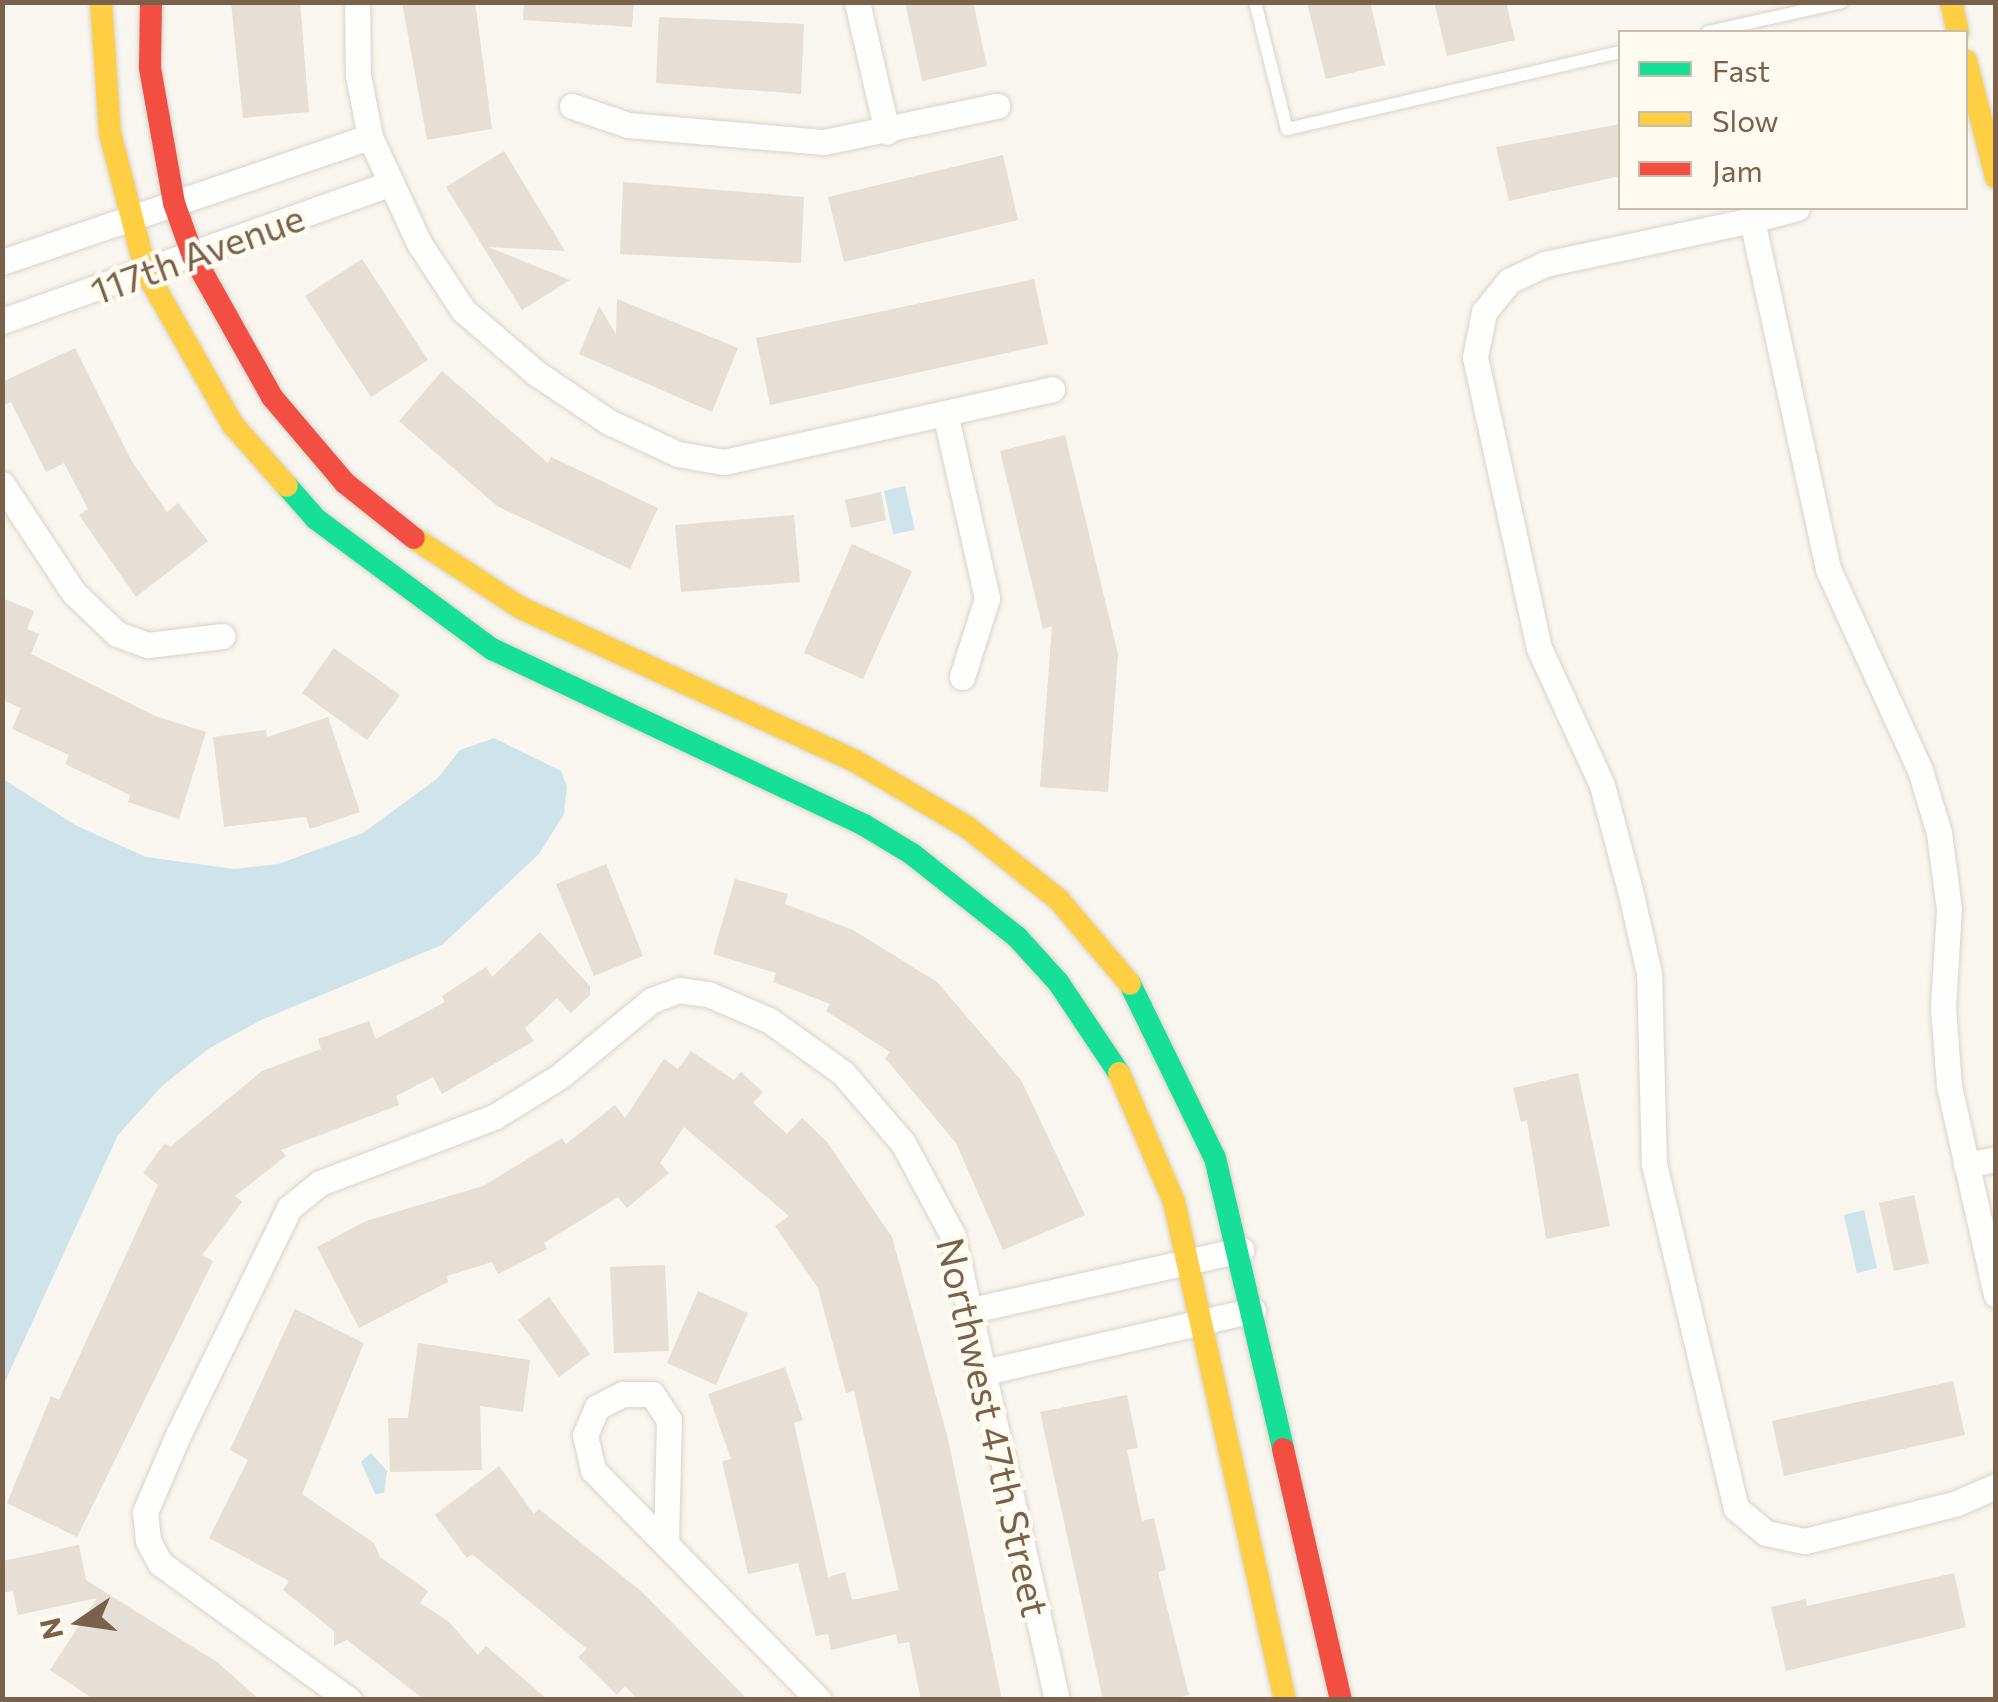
<!DOCTYPE html>
<style>
body{margin:0}
#map{position:relative;width:1998px;height:1702px;overflow:hidden;background:#f8f6ee;font-family:Commissioner,sans-serif}
div>[style]{position:absolute}
[style*='--x']{left:calc(var(--x)*1px);top:calc(var(--y)*1px);width:calc(var(--w)*1px);rotate:calc(var(--a)*1deg)}
.water>*{inset:0;background:#cee4ea}
.building>*{inset:0;background:#e5dfd5}
.roads{filter:drop-shadow(0 0 2px #d8d3cc) drop-shadow(0 0 2px #d8d3cc)}
.lane>*{height:12px;margin:-6px;padding:0 6px;transform-origin:6px;border-radius:6px;background:#fefefc}
.street>*{height:25px;margin:-12.5px;padding:0 12.5px;transform-origin:12.5px;border-radius:12.5px;background:#fefefc}
.fast>*{height:22px;margin:-11px;padding:0 11px;transform-origin:11px;border-radius:11px;background:#16e098}
.slow>*{height:22px;margin:-11px;padding:0 11px;transform-origin:11px;border-radius:11px;background:#ffcf43}
.jam>*{height:22px;margin:-11px;padding:0 11px;transform-origin:11px;border-radius:11px;background:#f24e42}
span{translate:-50% -50%;white-space:nowrap;text-align:center;line-height:1.15;-webkit-text-stroke:9px #fffbf0;paint-order:stroke}
.street-label{font-size:38px;color:#79614b}
.frame{position:absolute;inset:0;border:5px solid #79614b;pointer-events:none}
.legend{position:absolute;left:1618px;top:30px;width:350px;height:180px;box-sizing:border-box;background:#fffbf0;border:2px solid #c9bdae;margin:0;padding:12px 18px;list-style:none;font-size:30px;color:#79614b}
.legend li{display:flex;align-items:center;gap:20px;height:50px}
.legend b{width:50px;border:2px solid #c9bdae}
.north{position:absolute;left:30px;top:1572px;width:100px;height:100px;-webkit-text-stroke:8px #fffbf0;paint-order:stroke;rotate:257deg;font-size:28px;font-weight:700;line-height:40px;text-align:center;color:#79614b}
.north::after{content:'';display:block;margin:auto;width:35px;height:45px;background:#79614b;clip-path:polygon(50% 0,100% 100%,50% 72%,0 100%)}
</style>
<div id="map">
<div class="water">
<i style="clip-path:polygon(905px 486px,915px 530px,893px 534px,884px 491px)"></i>
<i style="clip-path:polygon(494px 738px,561px 771px,567px 787px,564px 814px,539px 854px,442px 945px,261px 1020px,208px 1049px,162px 1086px,118px 1135px,3px 1386px,3px 779px,77px 826px,146px 857px,234px 869px,278px 864px,363px 833px,438px 778px,460px 750px)"></i>
<i style="clip-path:polygon(1864px 1210px,1877px 1268px,1857px 1273px,1844px 1215px)"></i>
<i style="clip-path:polygon(371px 1453px,387px 1471px,384px 1493px,375px 1494px,361px 1462px)"></i>
</div>
<div class="building">
<i style="clip-path:polygon(231px 2px,300px 2px,309px 112px,243px 118px)"></i>
<i style="clip-path:polygon(402px 2px,475px 2px,492px 129px,427px 140px)"></i>
<i style="clip-path:polygon(524px 2px,634px 2px,632px 27px,523px 20px)"></i>
<i style="clip-path:polygon(905px 2px,973px 2px,987px 66px,922px 81px)"></i>
<i style="clip-path:polygon(1307px 2px,1370px 2px,1385px 65px,1326px 79px)"></i>
<i style="clip-path:polygon(1434px 2px,1506px 2px,1515px 40px,1447px 56px)"></i>
<i style="clip-path:polygon(659px 17px,804px 24px,801px 94px,656px 83px)"></i>
<i style="clip-path:polygon(1620px 124px,1620px 176px,1509px 201px,1496px 147px)"></i>
<i style="clip-path:polygon(504px 151px,565px 251px,488px 247px,570px 280px,522px 310px,446px 187px)"></i>
<i style="clip-path:polygon(1003px 155px,1018px 220px,844px 262px,828px 197px)"></i>
<i style="clip-path:polygon(623px 182px,804px 197px,801px 263px,620px 254px)"></i>
<i style="clip-path:polygon(362px 259px,428px 360px,371px 397px,305px 296px)"></i>
<i style="clip-path:polygon(1034px 279px,1048px 344px,770px 405px,756px 338px)"></i>
<i style="clip-path:polygon(617px 299px,738px 348px,712px 412px,579px 354px,599px 306px,616px 334px)"></i>
<i style="clip-path:polygon(75px 348px,131px 460px,167px 512px,178px 503px,208px 541px,136px 597px,79px 515px,88px 509px,64px 463px,46px 472px,11px 402px,2px 406px,2px 382px)"></i>
<i style="clip-path:polygon(442px 371px,548px 463px,551px 457px,658px 508px,630px 569px,497px 506px,399px 421px)"></i>
<i style="clip-path:polygon(1065px 435px,1118px 654px,1108px 792px,1040px 787px,1052px 626px,1043px 629px,1000px 451px)"></i>
<i style="clip-path:polygon(881px 492px,886px 520px,851px 528px,845px 500px)"></i>
<i style="clip-path:polygon(794px 515px,800px 582px,681px 592px,675px 525px)"></i>
<i style="clip-path:polygon(852px 544px,912px 571px,863px 679px,804px 653px)"></i>
<i style="clip-path:polygon(2px 598px,34px 611px,27px 629px,39px 634px,31px 654px,155px 716px,206px 732px,179px 819px,128px 802px,130px 795px,65px 764px,69px 755px,12px 729px,21px 708px,2px 700px)"></i>
<i style="clip-path:polygon(334px 648px,400px 695px,367px 740px,302px 693px)"></i>
<i style="clip-path:polygon(328px 717px,360px 812px,310px 829px,306px 817px,224px 827px,213px 737px,266px 730px,267px 737px)"></i>
<i style="clip-path:polygon(606px 864px,643px 956px,594px 976px,556px 884px)"></i>
<i style="clip-path:polygon(735px 879px,788px 894px,785px 904px,853px 930px,937px 982px,1021px 1080px,1085px 1215px,1003px 1250px,956px 1143px,885px 1058px,890px 1052px,826px 1011px,830px 1004px,773px 982px,776px 973px,713px 954px)"></i>
<i style="clip-path:polygon(540px 932px,590px 986px,590px 995px,571px 1013px,557px 998px,525px 1028px,534px 1041px,442px 1094px,433px 1077px,396px 1096px,399px 1105px,281px 1150px,286px 1156px,235px 1196px,242px 1202px,202px 1255px,213px 1261px,77px 1537px,7px 1503px,51px 1396px,59px 1400px,158px 1185px,143px 1173px,165px 1143px,170px 1147px,262px 1071px,321px 1049px,318px 1039px,369px 1021px,376px 1039px,445px 1002px,442px 996px,486px 967px,492px 977px)"></i>
<i style="clip-path:polygon(691px 1051px,734px 1080px,741px 1072px,763px 1092px,753px 1103px,787px 1134px,802px 1118px,827px 1142px,892px 1237px,948px 1439px,1002px 1700px,921px 1700px,909px 1642px,898px 1644px,896px 1634px,831px 1650px,828px 1634px,816px 1636px,798px 1563px,748px 1574px,722px 1461px,731px 1459px,708px 1394px,785px 1367px,803px 1420px,794px 1423px,828px 1577px,845px 1572px,852px 1600px,899px 1590px,854px 1391px,846px 1393px,818px 1288px,775px 1226px,789px 1216px,684px 1127px,660px 1163px,669px 1173px,627px 1208px,618px 1197px,544px 1243px,547px 1249px,498px 1274px,492px 1262px,447px 1276px,448px 1282px,359px 1328px,317px 1247px,366px 1221px,483px 1186px,562px 1138px,566px 1144px,615px 1105px,625px 1118px,664px 1059px,678px 1069px)"></i>
<i style="clip-path:polygon(1578px 1073px,1610px 1226px,1546px 1239px,1527px 1120px,1521px 1122px,1513px 1088px)"></i>
<i style="clip-path:polygon(1914px 1195px,1929px 1263px,1894px 1271px,1879px 1203px)"></i>
<i style="clip-path:polygon(665px 1265px,669px 1351px,614px 1353px,610px 1267px)"></i>
<i style="clip-path:polygon(698px 1291px,748px 1313px,716px 1385px,667px 1363px)"></i>
<i style="clip-path:polygon(549px 1297px,590px 1354px,559px 1377px,518px 1320px)"></i>
<i style="clip-path:polygon(295px 1309px,364px 1343px,302px 1494px,374px 1543px,380px 1557px,428px 1591px,420px 1603px,448px 1621px,478px 1655px,486px 1646px,548px 1700px,425px 1700px,347px 1640px,334px 1646px,334px 1631px,283px 1590px,289px 1581px,209px 1538px,248px 1460px,230px 1450px)"></i>
<i style="clip-path:polygon(418px 1343px,530px 1360px,523px 1412px,480px 1406px,482px 1470px,390px 1472px,388px 1418px,408px 1418px)"></i>
<i style="clip-path:polygon(1953px 1381px,1965px 1435px,1784px 1476px,1772px 1421px)"></i>
<i style="clip-path:polygon(1127px 1395px,1138px 1448px,1127px 1450px,1142px 1521px,1154px 1518px,1166px 1570px,1158px 1572px,1189px 1695px,1167px 1700px,1103px 1700px,1040px 1412px)"></i>
<i style="clip-path:polygon(499px 1466px,534px 1514px,539px 1509px,642px 1592px,748px 1700px,638px 1700px,625px 1686px,617px 1695px,578px 1657px,587px 1649px,472px 1554px,467px 1558px,435px 1515px)"></i>
<i style="clip-path:polygon(79px 1545px,86px 1580px,217px 1662px,260px 1700px,95px 1700px,50px 1670px,97px 1598px,18px 1615px,13px 1591px,2px 1593px,2px 1561px)"></i>
<i style="clip-path:polygon(1954px 1573px,1966px 1627px,1786px 1671px,1771px 1607px,1806px 1599px,1807px 1606px)"></i>
</div>
<div class="roads">
<div class="lane">
<i style="--x:1255;--y:2;--w:131;--a:75.9"></i>
<i style="--x:1287;--y:129;--w:342;--a:-13"></i>
<i style="--x:1708;--y:32;--w:137;--a:-12.6"></i>
</div>
<div class="street">
<i style="--x:357;--y:2;--w:73;--a:89.2"></i>
<i style="--x:358;--y:75;--w:63;--a:79"></i>
<i style="--x:370;--y:137;--w:117;--a:65.2"></i>
<i style="--x:419;--y:243;--w:80;--a:56.7"></i>
<i style="--x:463;--y:310;--w:96;--a:40.8"></i>
<i style="--x:536;--y:373;--w:88;--a:33.9"></i>
<i style="--x:609;--y:422;--w:76;--a:24.9"></i>
<i style="--x:678;--y:454;--w:47;--a:9.9"></i>
<i style="--x:724;--y:462;--w:336;--a:-12.5"></i>
<i style="--x:857;--y:2;--w:133;--a:77"></i>
<i style="--x:572;--y:106;--w:59;--a:18.7"></i>
<i style="--x:628;--y:125;--w:197;--a:5"></i>
<i style="--x:824;--y:142;--w:177;--a:-11.8"></i>
<i style="--x:1797;--y:208;--w:47;--a:165.1"></i>
<i style="--x:1752;--y:220;--w:357;--a:77.7"></i>
<i style="--x:1828;--y:569;--w:221;--a:65.4"></i>
<i style="--x:1920;--y:770;--w:66;--a:73.2"></i>
<i style="--x:1939;--y:833;--w:77;--a:82.5"></i>
<i style="--x:1949;--y:909;--w:99;--a:93.5"></i>
<i style="--x:1943;--y:1008;--w:78;--a:85.6"></i>
<i style="--x:1949;--y:1086;--w:214;--a:77.3"></i>
<i style="--x:1752;--y:220;--w:212;--a:168"></i>
<i style="--x:1545;--y:264;--w:38;--a:155"></i>
<i style="--x:1510;--y:280;--w:41;--a:129.1"></i>
<i style="--x:1484;--y:312;--w:46;--a:101.3"></i>
<i style="--x:1475;--y:357;--w:298;--a:77.6"></i>
<i style="--x:1539;--y:648;--w:151;--a:65.3"></i>
<i style="--x:1602;--y:785;--w:109;--a:75.1"></i>
<i style="--x:1630;--y:890;--w:85;--a:77.1"></i>
<i style="--x:1649;--y:973;--w:191;--a:88.5"></i>
<i style="--x:1654;--y:1164;--w:354;--a:76.6"></i>
<i style="--x:1736;--y:1508;--w:39;--a:40"></i>
<i style="--x:1766;--y:1533;--w:40;--a:12"></i>
<i style="--x:1805;--y:1541;--w:157;--a:-14"></i>
<i style="--x:1957;--y:1503;--w:43;--a:-23.6"></i>
<i style="--x:2;--y:262;--w:389;--a:-18.8"></i>
<i style="--x:2;--y:321;--w:413;--a:-19.5"></i>
<i style="--x:945;--y:413;--w:190;--a:77.2"></i>
<i style="--x:987;--y:598;--w:83;--a:107.6"></i>
<i style="--x:2;--y:484;--w:131;--a:56.6"></i>
<i style="--x:74;--y:593;--w:59;--a:43.6"></i>
<i style="--x:117;--y:634;--w:33;--a:20"></i>
<i style="--x:148;--y:645;--w:75;--a:-6.9"></i>
<i style="--x:1966;--y:1165;--w:31;--a:-11"></i>
<i style="--x:972;--y:1310;--w:276;--a:-12.6"></i>
<i style="--x:985;--y:1372;--w:275;--a:-13"></i>
<i style="--x:666;--y:1542;--w:122;--a:-88.6"></i>
<i style="--x:669;--y:1420;--w:31;--a:-123"></i>
<i style="--x:652;--y:1394;--w:29;--a:180"></i>
<i style="--x:623;--y:1394;--w:29;--a:153"></i>
<i style="--x:597;--y:1407;--w:30;--a:113"></i>
<i style="--x:585;--y:1435;--w:36;--a:77"></i>
<i style="--x:593;--y:1470;--w:322;--a:45.5"></i>
<i style="--x:349;--y:1700;--w:233;--a:-144.1"></i>
<i style="--x:160;--y:1563;--w:26;--a:-118"></i>
<i style="--x:148;--y:1540;--w:28;--a:-96"></i>
<i style="--x:145;--y:1512;--w:84;--a:-66.8"></i>
<i style="--x:178;--y:1435;--w:253;--a:-63.9"></i>
<i style="--x:289;--y:1208;--w:40;--a:-39"></i>
<i style="--x:320;--y:1183;--w:186;--a:-20.8"></i>
<i style="--x:494;--y:1117;--w:78;--a:-31.8"></i>
<i style="--x:560;--y:1076;--w:119;--a:-39.6"></i>
<i style="--x:652;--y:1000;--w:29;--a:-20"></i>
<i style="--x:679;--y:990;--w:29;--a:8"></i>
<i style="--x:708;--y:994;--w:66;--a:23.1"></i>
<i style="--x:769;--y:1020;--w:91;--a:35.6"></i>
<i style="--x:843;--y:1073;--w:92;--a:49.4"></i>
<i style="--x:903;--y:1143;--w:103;--a:61.7"></i>
<i style="--x:952;--y:1234;--w:478;--a:77.3"></i>
</div>
<div class="fast">
<i style="--x:287;--y:486;--w:44;--a:48.7"></i>
<i style="--x:316;--y:519;--w:219;--a:36.5"></i>
<i style="--x:492;--y:649;--w:412;--a:25.3"></i>
<i style="--x:864;--y:825;--w:56;--a:31.1"></i>
<i style="--x:912;--y:854;--w:134;--a:38.3"></i>
<i style="--x:1017;--y:937;--w:61;--a:47.7"></i>
<i style="--x:1058;--y:982;--w:110;--a:56.2"></i>
<i style="--x:1130;--y:984;--w:194;--a:64"></i>
<i style="--x:1215;--y:1158;--w:299;--a:76.8"></i>
</div>
<div class="slow">
<i style="--x:101;--y:2;--w:131;--a:86.1"></i>
<i style="--x:110;--y:133;--w:144;--a:75.5"></i>
<i style="--x:146;--y:272;--w:176;--a:60.4"></i>
<i style="--x:233;--y:425;--w:81;--a:48.5"></i>
<i style="--x:1951;--y:2;--w:31;--a:77"></i>
<i style="--x:1966;--y:61;--w:120;--a:75.5"></i>
<i style="--x:414;--y:538;--w:128;--a:33.2"></i>
<i style="--x:521;--y:608;--w:367;--a:24.6"></i>
<i style="--x:855;--y:761;--w:130;--a:30.5"></i>
<i style="--x:967;--y:827;--w:116;--a:38.4"></i>
<i style="--x:1058;--y:899;--w:111;--a:49.7"></i>
<i style="--x:1119;--y:1073;--w:140;--a:66.9"></i>
<i style="--x:1174;--y:1202;--w:510;--a:77.43"></i>
</div>
<div class="jam">
<i style="--x:151;--y:2;--w:66;--a:90.9"></i>
<i style="--x:150;--y:68;--w:137;--a:79.9"></i>
<i style="--x:174;--y:203;--w:56;--a:70.3"></i>
<i style="--x:193;--y:256;--w:162;--a:60.7"></i>
<i style="--x:272;--y:397;--w:113;--a:49.7"></i>
<i style="--x:345;--y:483;--w:88;--a:38.6"></i>
<i style="--x:1283;--y:1449;--w:258;--a:77"></i>
</div>
</div>
<div class="street-label">
<span style="left:197px;top:253px;rotate:-20deg">117th Avenue</span>
<span style="left:994px;top:1427px;rotate:77deg">Northwest 47th Street</span>
</div>
<div class="frame"></div>
<ul class="legend">
<li><b style="height:12px;background:#16e098"></b>Fast</li>
<li><b style="height:12px;background:#ffcf43"></b>Slow</li>
<li><b style="height:12px;background:#f24e42"></b>Jam</li>
</ul>
<div class="north">N</div>
</div>
